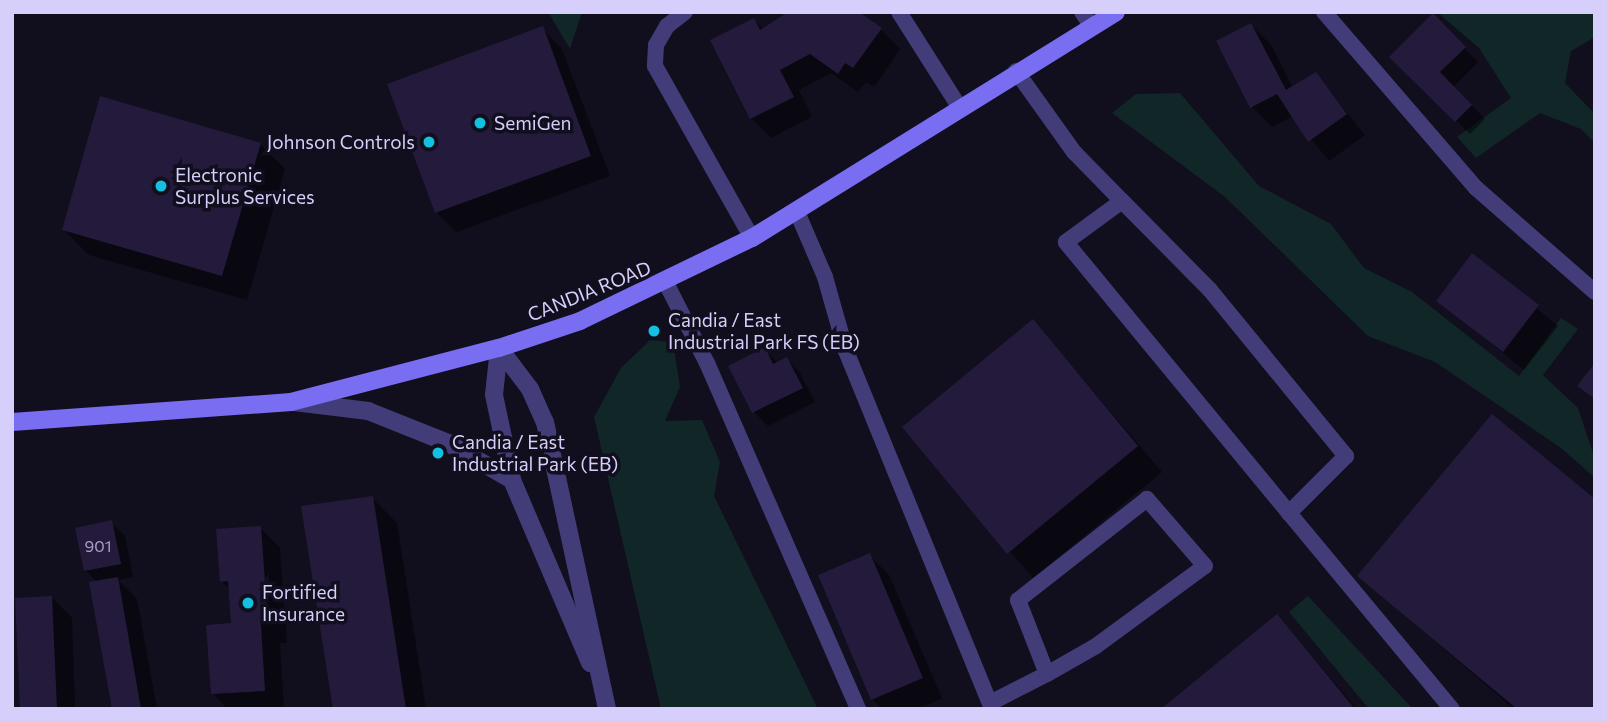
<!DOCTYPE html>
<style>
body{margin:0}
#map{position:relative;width:1607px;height:721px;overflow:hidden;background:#110e1d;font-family:Commissioner,sans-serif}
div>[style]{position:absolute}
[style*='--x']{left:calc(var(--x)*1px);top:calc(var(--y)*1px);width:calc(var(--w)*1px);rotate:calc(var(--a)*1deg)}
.green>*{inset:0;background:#112626}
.shadow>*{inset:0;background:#0007}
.building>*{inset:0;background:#241b3c}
.service>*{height:16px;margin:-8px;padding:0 8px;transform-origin:8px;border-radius:8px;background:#423d78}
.tertiary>*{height:18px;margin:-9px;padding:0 9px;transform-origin:9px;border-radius:9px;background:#423d78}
.secondary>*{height:18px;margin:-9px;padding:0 9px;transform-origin:9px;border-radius:9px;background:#796df2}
.dots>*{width:19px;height:19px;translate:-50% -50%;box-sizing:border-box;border:4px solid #110e1d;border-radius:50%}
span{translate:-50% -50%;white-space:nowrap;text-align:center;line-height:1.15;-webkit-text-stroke:7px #110e1d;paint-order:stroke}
.number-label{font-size:16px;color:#aaa1cb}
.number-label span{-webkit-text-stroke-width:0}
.poi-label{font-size:19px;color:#d6cefb}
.left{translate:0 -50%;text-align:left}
.right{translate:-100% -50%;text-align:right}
.street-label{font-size:19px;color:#d6cefb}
.frame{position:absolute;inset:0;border:14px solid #d6cefb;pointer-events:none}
</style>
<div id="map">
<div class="green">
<i style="clip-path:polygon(548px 12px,582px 12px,570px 49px)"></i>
<i style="clip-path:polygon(1437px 12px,1595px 12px,1595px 37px,1571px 51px,1565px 83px,1595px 114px,1595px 143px,1581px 129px,1540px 113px,1476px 158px,1457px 137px,1511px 98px,1479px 48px)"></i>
<i style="clip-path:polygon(1180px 93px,1259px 186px,1331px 224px,1364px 268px,1412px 292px,1519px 376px,1561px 318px,1578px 329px,1543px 375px,1578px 408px,1595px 459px,1595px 478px,1561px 448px,1435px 362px,1368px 336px,1225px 197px,1112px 113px,1136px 94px)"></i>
<i style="clip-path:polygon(650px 340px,673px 342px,680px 387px,665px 421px,702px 420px,720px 462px,714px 496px,818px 709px,661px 709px,594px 417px,621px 368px)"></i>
<i style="clip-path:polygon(1308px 596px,1413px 709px,1369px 709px,1289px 612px)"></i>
</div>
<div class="shadow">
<i style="clip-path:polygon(1433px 16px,1478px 62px,1453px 87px,1485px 119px,1470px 134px,1392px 57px)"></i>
<i style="clip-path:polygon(754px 20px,764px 30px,880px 29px,900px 49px,874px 87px,866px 82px,858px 92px,831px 73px,799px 90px,812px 117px,771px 138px,751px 118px)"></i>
<i style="clip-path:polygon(1251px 25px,1271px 45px,1293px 88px,1316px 74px,1365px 135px,1329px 161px,1293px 116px,1272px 127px,1252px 107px)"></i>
<i style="clip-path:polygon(542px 29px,562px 49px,610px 176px,456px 232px,436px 212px)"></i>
<i style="clip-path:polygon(260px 144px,285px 169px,247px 300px,89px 255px,64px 230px)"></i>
<i style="clip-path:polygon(1473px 256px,1558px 326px,1524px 370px,1438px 300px)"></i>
<i style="clip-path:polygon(1033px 321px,1162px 472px,1033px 578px,904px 427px)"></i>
<i style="clip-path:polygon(764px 349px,778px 363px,787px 359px,800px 373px,815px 402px,768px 426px,754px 412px)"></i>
<i style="clip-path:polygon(372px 498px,397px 523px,426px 709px,335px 709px)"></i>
<i style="clip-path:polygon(111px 522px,125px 536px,133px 577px,118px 580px,137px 599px,157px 709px,114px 709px,98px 583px,85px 570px)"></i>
<i style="clip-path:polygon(260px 528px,280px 548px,287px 643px,280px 643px,284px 709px,228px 709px,213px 693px,233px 625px,231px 590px,221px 581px)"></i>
<i style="clip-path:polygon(869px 555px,889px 575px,942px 698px,917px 709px,882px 709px,872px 699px)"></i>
<i style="clip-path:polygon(1359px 576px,1595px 709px,1514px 709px)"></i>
<i style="clip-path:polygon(52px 598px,72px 618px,75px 709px,21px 709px)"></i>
<i style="clip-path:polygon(1277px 616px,1357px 709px,1164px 709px)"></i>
</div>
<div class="building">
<i style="clip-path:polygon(788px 12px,859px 12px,882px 28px,853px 68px,845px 63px,838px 74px,810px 54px,780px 70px,794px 97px,750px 119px,710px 40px,754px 18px,760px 30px)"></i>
<i style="clip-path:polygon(1433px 13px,1466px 47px,1440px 72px,1472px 105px,1455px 122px,1389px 57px)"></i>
<i style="clip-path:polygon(1251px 23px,1286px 90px,1316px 72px,1347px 114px,1308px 142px,1277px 94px,1250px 108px,1216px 41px)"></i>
<i style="clip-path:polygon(543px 26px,591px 156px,435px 213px,387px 84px)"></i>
<i style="clip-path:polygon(100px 96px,261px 143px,222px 276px,62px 230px)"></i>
<i style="clip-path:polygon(1472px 253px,1539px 305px,1503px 352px,1436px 301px)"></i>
<i style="clip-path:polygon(1033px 319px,1138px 446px,1007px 554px,902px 427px)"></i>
<i style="clip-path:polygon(765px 347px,773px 364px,787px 357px,803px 388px,752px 413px,728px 366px)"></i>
<i style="clip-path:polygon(1595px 363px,1595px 399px,1577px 386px)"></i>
<i style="clip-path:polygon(1492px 414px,1595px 499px,1595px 709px,1517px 709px,1357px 576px)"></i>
<i style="clip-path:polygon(373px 496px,406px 709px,333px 709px,301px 506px)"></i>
<i style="clip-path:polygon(112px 520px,121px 564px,84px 571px,75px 528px)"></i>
<i style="clip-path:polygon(261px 526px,268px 623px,261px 624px,265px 691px,211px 694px,206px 625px,231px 623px,228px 581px,220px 582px,216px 529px)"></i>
<i style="clip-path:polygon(870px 553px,923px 678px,871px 700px,818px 575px)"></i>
<i style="clip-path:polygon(118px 577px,141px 709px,112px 709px,89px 582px)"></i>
<i style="clip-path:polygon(52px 596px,57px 709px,20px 709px,15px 598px)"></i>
<i style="clip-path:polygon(1277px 614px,1355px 709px,1161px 709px)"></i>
</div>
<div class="service">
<i style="--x:685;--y:12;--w:23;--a:142"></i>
<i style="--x:667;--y:26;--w:22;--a:120"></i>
<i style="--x:656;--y:45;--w:21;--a:93"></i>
<i style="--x:655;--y:66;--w:197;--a:60.6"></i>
<i style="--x:899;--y:12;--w:114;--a:57.6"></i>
<i style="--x:1082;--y:12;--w:17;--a:57"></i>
<i style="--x:1324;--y:12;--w:233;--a:49.2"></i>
<i style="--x:1476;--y:188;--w:158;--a:41.2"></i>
<i style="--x:1016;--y:71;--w:100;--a:54.4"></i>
<i style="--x:1074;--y:152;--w:69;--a:45.6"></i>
<i style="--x:1122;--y:201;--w:125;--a:45.3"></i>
<i style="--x:1210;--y:290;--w:215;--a:50.7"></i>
<i style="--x:1346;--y:456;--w:81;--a:135"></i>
<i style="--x:1289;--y:513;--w:351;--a:-129.5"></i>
<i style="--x:1066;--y:242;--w:69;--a:-36.2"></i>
<i style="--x:797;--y:212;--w:71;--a:66.7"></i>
<i style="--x:825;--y:277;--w:77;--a:74.2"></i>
<i style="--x:846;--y:351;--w:387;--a:67.8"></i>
<i style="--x:666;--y:283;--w:90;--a:62.9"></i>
<i style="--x:707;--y:363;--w:378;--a:66.4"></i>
<i style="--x:1289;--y:513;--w:255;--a:50.3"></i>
<i style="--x:990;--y:703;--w:64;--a:-27"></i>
<i style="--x:1047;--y:674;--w:56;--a:-29.7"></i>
<i style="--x:1096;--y:646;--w:135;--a:-36.3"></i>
<i style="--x:1205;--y:566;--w:89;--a:-130.9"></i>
<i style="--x:1147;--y:499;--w:164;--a:141.9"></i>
<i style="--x:1018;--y:600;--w:79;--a:68.6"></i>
</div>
<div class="tertiary">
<i style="--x:499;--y:348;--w:51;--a:52.9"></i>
<i style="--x:530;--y:389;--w:36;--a:66"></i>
<i style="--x:545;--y:422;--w:294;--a:77.8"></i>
<i style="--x:499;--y:348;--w:47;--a:96.1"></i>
<i style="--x:494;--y:395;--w:87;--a:78"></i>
<i style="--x:512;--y:480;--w:199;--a:66.9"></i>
<i style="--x:294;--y:402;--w:75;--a:6.9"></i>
<i style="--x:368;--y:411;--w:86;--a:21.8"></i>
<i style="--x:448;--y:443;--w:74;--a:30"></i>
</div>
<div class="secondary">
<i style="--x:12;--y:422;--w:280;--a:-4.1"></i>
<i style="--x:291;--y:402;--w:215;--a:-14.6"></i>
<i style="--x:499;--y:348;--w:85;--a:-18.4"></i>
<i style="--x:580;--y:321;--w:191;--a:-25.8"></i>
<i style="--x:752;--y:238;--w:428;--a:-31.8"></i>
</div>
<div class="dots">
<i style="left:480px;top:123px;background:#14c0e0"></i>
<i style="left:429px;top:142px;background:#14c0e0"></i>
<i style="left:161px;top:186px;background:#14c0e0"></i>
<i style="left:654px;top:331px;background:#14c0e0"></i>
<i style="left:438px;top:453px;background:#14c0e0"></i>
<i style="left:248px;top:603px;background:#14c0e0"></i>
</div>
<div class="number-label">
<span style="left:98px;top:546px">901</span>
</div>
<div class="poi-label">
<span class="left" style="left:494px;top:123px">SemiGen</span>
<span class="right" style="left:415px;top:142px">Johnson Controls</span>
<span class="left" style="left:175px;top:186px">Electronic<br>Surplus Services</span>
<span class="left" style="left:668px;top:331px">Candia / East<br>Industrial Park FS (EB)</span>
<span class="left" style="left:452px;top:453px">Candia / East<br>Industrial Park (EB)</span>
<span class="left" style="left:262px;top:603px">Fortified<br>Insurance</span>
</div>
<div class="street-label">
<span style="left:589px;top:291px;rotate:-22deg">CANDIA ROAD</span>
</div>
<div class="frame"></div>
</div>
